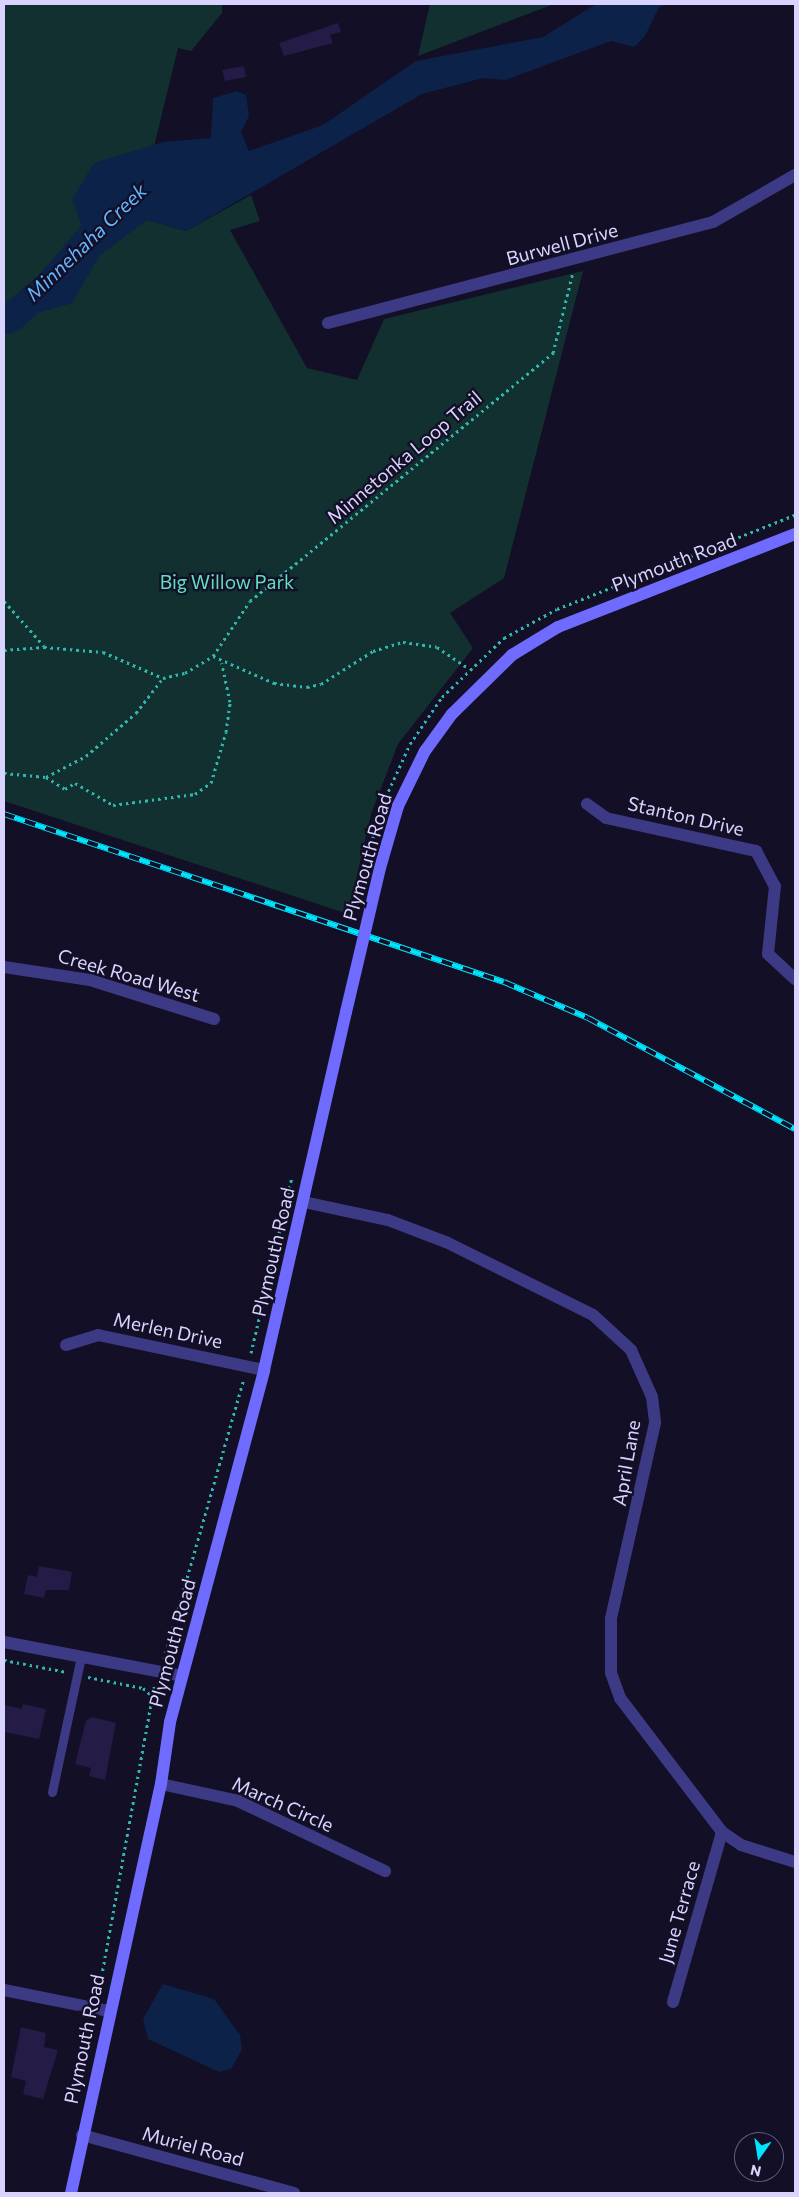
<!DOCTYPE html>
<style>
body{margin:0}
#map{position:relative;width:799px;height:2197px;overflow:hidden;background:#130f26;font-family:Commissioner,sans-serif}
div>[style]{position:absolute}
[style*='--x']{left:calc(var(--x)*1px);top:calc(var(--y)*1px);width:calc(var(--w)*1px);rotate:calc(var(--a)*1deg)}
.green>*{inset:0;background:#12302f}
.water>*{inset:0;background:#0c2248}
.building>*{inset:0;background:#241b47}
.path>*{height:3px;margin-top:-1.5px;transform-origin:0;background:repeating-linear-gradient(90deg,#2fb8b0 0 2.5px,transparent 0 6.5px)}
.service>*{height:9px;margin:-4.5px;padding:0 4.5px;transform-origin:4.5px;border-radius:4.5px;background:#3d3a85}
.minor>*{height:12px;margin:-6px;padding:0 6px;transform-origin:6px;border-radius:6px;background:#3d3a85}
.tertiary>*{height:12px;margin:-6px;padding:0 6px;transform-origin:6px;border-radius:6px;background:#3d3a85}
.secondary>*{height:12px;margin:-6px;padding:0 6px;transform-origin:6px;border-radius:6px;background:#6f6bff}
.rail>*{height:5.5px;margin-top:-2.75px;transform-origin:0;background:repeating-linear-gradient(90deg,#130f26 0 11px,#00e5ff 0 22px);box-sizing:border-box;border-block:1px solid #00e5ff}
.secondary-bridge>*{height:12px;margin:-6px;padding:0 6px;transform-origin:6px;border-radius:6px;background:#6f6bff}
span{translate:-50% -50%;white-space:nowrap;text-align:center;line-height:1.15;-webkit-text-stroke:4.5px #130f26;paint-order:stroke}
.street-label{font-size:19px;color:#d9d4ff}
.park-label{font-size:19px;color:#5fe0c0}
.water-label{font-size:20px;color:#62b6ff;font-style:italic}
.frame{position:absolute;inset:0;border:5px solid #d9d4ff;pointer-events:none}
.north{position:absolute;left:734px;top:2132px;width:50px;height:50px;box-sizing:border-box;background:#130f26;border:1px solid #625e7d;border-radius:50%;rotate:193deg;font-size:14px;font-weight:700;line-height:20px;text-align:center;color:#d9d4ff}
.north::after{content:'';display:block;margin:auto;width:18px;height:22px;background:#00e5ff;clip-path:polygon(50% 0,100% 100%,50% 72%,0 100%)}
</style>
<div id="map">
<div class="green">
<i style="clip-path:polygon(4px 4px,222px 4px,222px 13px,191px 51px,178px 48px,134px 229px,147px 220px,186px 231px,251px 195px,260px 221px,230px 230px,307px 368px,357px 380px,384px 319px,583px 271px,504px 578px,450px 613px,473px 648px,398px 744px,371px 814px,348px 914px,4px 801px)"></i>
<i style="clip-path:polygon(430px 4px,554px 4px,418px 56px)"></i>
</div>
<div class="water">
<i style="clip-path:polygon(596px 4px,668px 4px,659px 7px,645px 36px,634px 47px,611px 41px,505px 80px,483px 78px,422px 94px,186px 231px,147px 220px,100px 255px,72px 303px,38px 313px,18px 331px,4px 335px,4px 304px,38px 276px,82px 225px,72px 200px,94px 163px,163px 142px,211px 138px,213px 98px,237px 91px,246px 95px,249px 116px,241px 132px,249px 151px,323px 125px,416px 61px,543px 37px)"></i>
<i style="clip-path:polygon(163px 1984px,214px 1999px,240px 2035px,242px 2049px,231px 2069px,219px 2072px,148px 2039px,143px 2019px)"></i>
</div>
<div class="building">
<i style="clip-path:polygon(338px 23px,341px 32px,330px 35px,333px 43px,284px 56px,279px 43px)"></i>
<i style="clip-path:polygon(244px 66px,246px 77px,225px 81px,222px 70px)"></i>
<i style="clip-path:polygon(39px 1566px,72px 1572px,69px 1590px,46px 1590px,44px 1598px,24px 1594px,28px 1575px,37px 1577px)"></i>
<i style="clip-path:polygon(23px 1704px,46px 1709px,39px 1739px,4px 1732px,4px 1705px,22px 1709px)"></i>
<i style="clip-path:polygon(92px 1717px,116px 1723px,105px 1780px,89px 1776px,91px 1768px,75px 1764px,86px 1721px)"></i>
<i style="clip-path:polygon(21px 2027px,46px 2033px,44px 2047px,58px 2050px,43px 2099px,23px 2094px,26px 2081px,11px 2077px)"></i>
</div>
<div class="path">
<i style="--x:4;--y:601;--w:60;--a:48.4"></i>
<i style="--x:4;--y:650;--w:40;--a:-4.3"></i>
<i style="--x:44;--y:647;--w:59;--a:4.8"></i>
<i style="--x:103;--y:652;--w:65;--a:23.4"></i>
<i style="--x:163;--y:678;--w:23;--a:-13"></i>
<i style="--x:185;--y:673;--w:33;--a:-31"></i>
<i style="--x:213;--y:656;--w:67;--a:23.9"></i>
<i style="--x:274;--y:683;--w:33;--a:7"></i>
<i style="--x:307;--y:687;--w:14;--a:-12"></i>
<i style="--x:321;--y:684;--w:62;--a:-32.4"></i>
<i style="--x:373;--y:651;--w:31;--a:-17"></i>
<i style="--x:403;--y:642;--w:34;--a:8"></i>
<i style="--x:437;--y:647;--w:37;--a:34"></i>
<i style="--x:213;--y:656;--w:66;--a:-56.1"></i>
<i style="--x:250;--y:601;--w:392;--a:-39.3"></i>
<i style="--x:553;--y:353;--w:83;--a:-76.1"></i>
<i style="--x:4;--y:773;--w:42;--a:5.4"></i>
<i style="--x:46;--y:777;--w:22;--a:32"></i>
<i style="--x:65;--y:789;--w:12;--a:-31"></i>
<i style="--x:75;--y:783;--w:44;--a:30.1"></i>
<i style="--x:113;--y:805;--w:83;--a:-7.6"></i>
<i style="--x:195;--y:794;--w:19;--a:-35"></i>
<i style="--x:211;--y:783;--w:53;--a:-73.6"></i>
<i style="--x:226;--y:732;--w:30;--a:-82"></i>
<i style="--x:230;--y:702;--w:40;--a:-102"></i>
<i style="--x:46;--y:777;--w:45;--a:-27.7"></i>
<i style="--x:86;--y:756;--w:66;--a:-40.7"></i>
<i style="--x:136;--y:713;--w:44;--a:-52.4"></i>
<i style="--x:383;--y:803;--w:65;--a:-65.4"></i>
<i style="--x:410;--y:744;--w:57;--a:-55.8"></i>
<i style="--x:442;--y:697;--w:86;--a:-43.6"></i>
<i style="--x:504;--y:638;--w:60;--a:-28.7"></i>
<i style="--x:557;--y:609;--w:256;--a:-21.6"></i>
<i style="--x:371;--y:844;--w:19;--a:-74"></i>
<i style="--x:251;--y:1353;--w:181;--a:-76.9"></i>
<i style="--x:164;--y:1659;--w:291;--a:-74.1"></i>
<i style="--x:4;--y:1660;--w:64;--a:10.8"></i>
<i style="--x:88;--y:1677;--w:56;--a:11.3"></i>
<i style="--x:143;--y:1688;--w:11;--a:41"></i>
<i style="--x:98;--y:1996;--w:318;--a:-79.7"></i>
<i style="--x:89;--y:2038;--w:18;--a:-77"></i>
</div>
<div class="service">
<i style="--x:52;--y:1792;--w:138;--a:-77.9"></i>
</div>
<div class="minor">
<i style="--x:328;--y:323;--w:398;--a:-14.7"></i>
<i style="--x:713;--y:222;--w:95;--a:-29.8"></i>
<i style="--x:587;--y:804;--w:24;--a:36"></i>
<i style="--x:606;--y:818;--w:154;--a:12.4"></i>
<i style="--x:756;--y:851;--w:40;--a:62"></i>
<i style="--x:775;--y:886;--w:68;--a:95.9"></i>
<i style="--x:768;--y:954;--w:37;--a:43"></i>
<i style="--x:4;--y:967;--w:87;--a:8.6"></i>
<i style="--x:90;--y:980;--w:130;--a:17.5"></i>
<i style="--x:304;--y:1202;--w:86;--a:12.1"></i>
<i style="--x:388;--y:1220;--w:62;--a:20.8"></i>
<i style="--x:446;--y:1242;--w:164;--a:26.4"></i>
<i style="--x:593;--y:1315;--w:52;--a:42.6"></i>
<i style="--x:631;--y:1350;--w:51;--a:65.9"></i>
<i style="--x:652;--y:1397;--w:26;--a:83"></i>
<i style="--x:655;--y:1423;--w:201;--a:102.7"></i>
<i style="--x:611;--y:1619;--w:54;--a:90"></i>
<i style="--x:611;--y:1673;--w:27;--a:70"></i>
<i style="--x:620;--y:1698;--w:168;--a:52.7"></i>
<i style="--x:722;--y:1832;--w:23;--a:34"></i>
<i style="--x:741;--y:1845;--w:57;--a:17.5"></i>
<i style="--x:66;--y:1345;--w:34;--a:-17"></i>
<i style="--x:98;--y:1335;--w:170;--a:11.9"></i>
<i style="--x:161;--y:1784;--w:79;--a:12.4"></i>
<i style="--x:238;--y:1801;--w:163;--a:25.5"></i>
<i style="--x:4;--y:1990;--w:106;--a:11.4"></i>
<i style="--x:673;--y:2002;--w:177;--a:-73.9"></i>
<i style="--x:82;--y:2135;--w:220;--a:15.3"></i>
</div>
<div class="tertiary">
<i style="--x:4;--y:1642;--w:181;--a:10.8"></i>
</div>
<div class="secondary">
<i style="--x:380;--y:868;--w:65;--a:-73.8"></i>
<i style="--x:398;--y:806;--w:61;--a:-63.9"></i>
<i style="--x:425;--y:751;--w:46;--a:-53.9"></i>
<i style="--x:452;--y:714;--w:84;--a:-44.5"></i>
<i style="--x:512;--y:655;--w:54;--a:-31.3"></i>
<i style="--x:558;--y:627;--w:255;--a:-21.4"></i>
<i style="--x:71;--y:2193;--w:419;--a:-77.6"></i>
<i style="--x:161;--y:1784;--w:63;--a:-81.7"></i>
<i style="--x:170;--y:1722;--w:364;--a:-75"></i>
<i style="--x:264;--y:1370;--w:367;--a:-77.1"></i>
</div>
<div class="rail">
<i style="--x:4;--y:814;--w:527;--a:18.57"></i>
<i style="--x:504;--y:982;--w:91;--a:23.2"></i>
<i style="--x:588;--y:1018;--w:235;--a:28.2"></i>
</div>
<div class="secondary-bridge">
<i style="--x:346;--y:1012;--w:148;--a:-76.7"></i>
</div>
<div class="street-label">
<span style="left:562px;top:244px;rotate:-15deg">Burwell Drive</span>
<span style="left:404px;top:457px;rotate:-40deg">Minnetonka Loop Trail</span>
<span style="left:674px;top:562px;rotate:-21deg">Plymouth Road</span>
<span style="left:686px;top:816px;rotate:13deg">Stanton Drive</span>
<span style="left:367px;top:857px;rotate:-74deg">Plymouth Road</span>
<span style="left:129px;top:975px;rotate:16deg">Creek Road West</span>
<span style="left:273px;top:1252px;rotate:-77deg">Plymouth Road</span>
<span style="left:168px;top:1330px;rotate:12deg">Merlen Drive</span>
<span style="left:626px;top:1463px;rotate:-80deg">April Lane</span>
<span style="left:172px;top:1643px;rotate:-75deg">Plymouth Road</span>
<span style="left:283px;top:1804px;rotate:24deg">March Circle</span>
<span style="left:679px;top:1912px;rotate:-74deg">June Terrace</span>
<span style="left:84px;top:2039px;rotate:-78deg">Plymouth Road</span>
<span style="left:193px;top:2146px;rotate:15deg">Muriel Road</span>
</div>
<div class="park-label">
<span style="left:227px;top:582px">Big Willow Park</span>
</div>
<div class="water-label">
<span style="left:86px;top:242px;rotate:-44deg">Minnehaha Creek</span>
</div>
<div class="frame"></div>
<div class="north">N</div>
</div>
